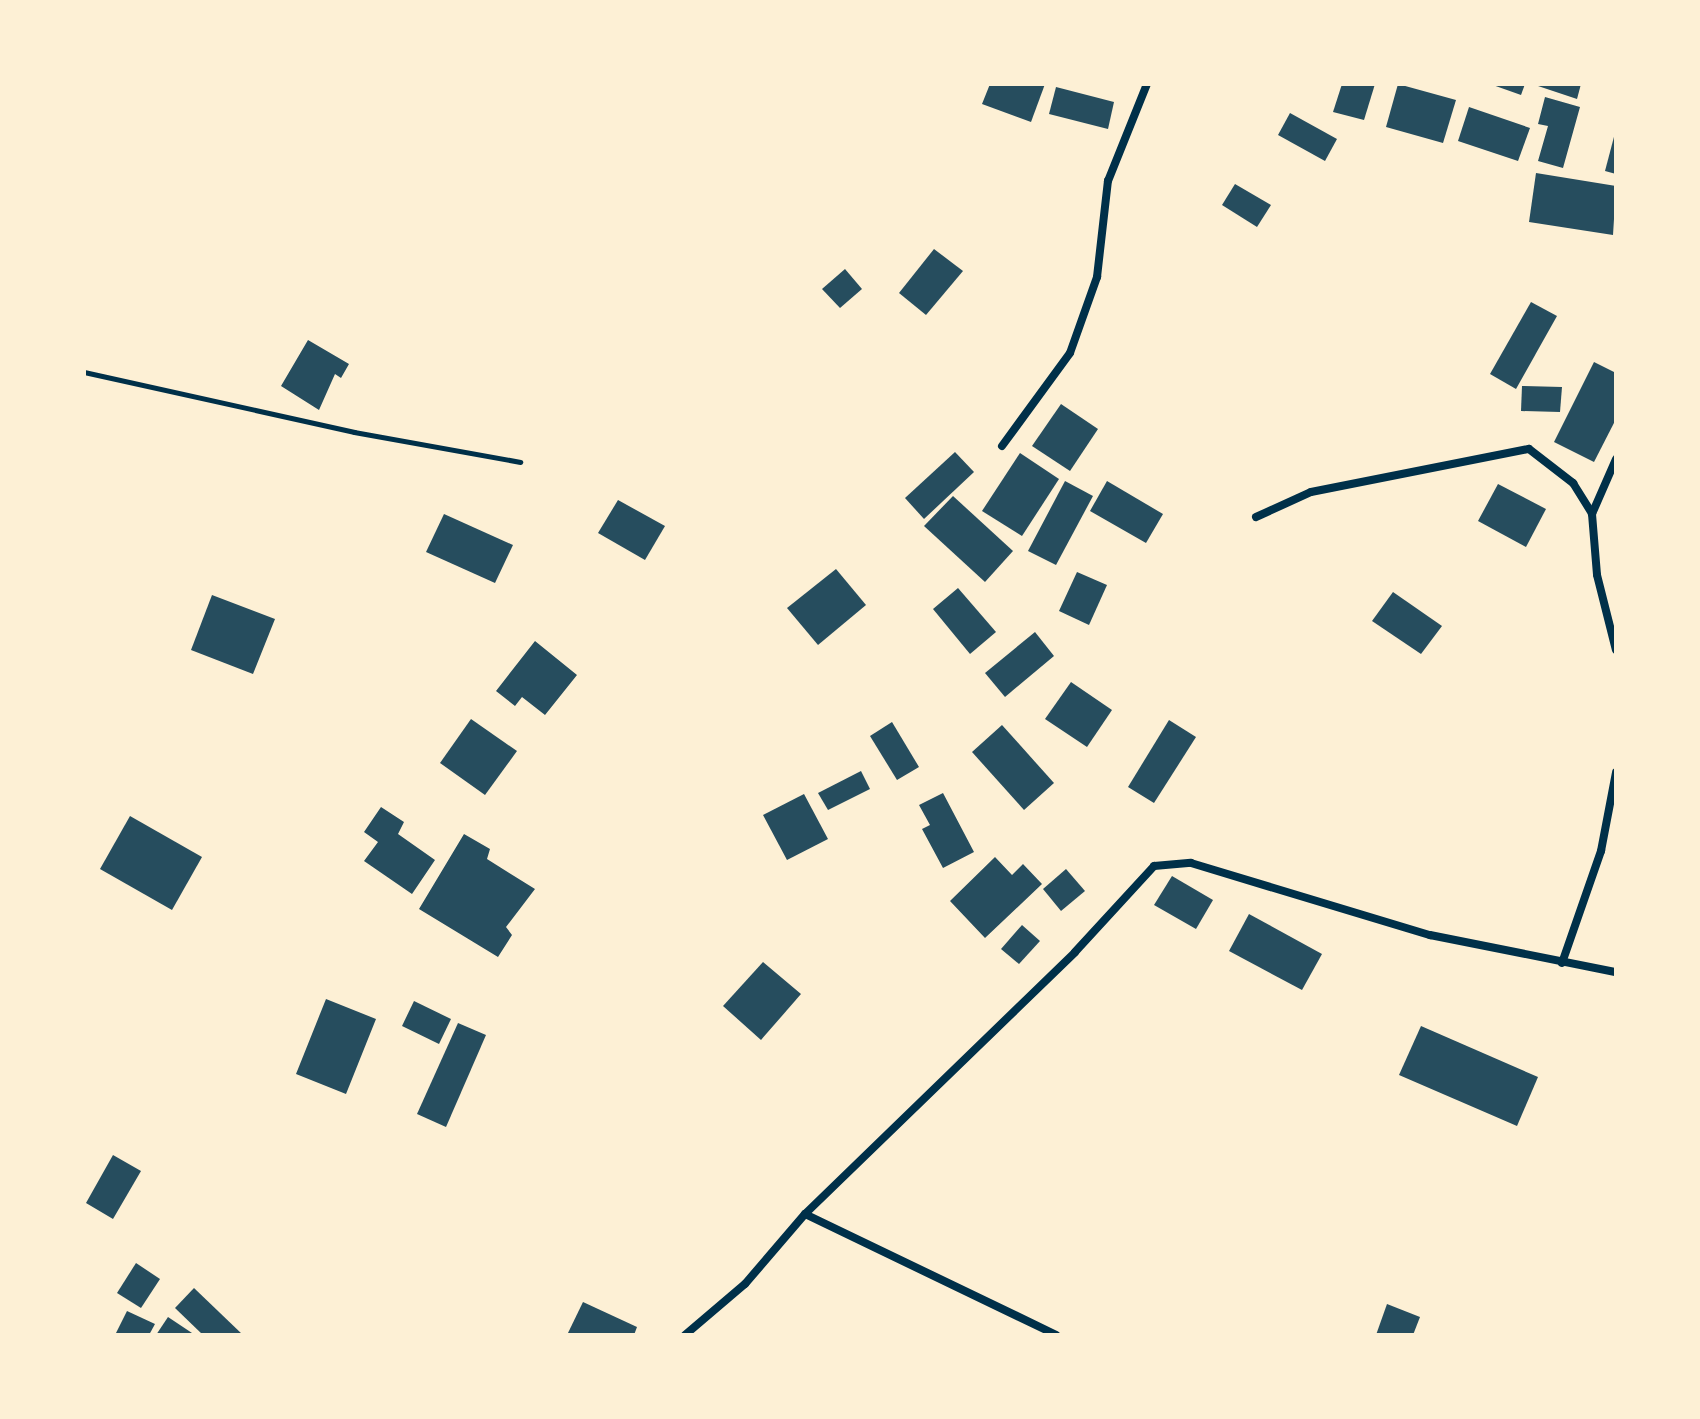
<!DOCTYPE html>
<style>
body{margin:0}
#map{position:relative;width:1700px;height:1419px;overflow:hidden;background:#fdf0d5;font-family:"Golos Text",sans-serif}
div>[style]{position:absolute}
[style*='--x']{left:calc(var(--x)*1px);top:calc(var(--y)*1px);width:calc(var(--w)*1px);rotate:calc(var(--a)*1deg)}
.building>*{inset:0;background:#264d5e}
.path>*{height:5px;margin:-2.5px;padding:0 2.5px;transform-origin:2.5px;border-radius:2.5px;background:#003049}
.minor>*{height:8px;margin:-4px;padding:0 4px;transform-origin:4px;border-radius:4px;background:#003049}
span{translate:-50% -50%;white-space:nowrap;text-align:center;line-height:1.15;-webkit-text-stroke:8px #fdf0d5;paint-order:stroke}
.frame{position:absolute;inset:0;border:86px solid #fdf0d5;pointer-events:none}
</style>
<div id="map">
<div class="building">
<i style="clip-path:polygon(990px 84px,1045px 84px,1031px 122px,982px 104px)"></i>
<i style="clip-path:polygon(1342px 84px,1375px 84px,1364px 120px,1333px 112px)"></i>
<i style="clip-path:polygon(1398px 84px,1456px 100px,1443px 143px,1386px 127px)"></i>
<i style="clip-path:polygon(1490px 84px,1525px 84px,1521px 95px)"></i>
<i style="clip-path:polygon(1532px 84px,1581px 84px,1577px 99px)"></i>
<i style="clip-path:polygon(1056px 87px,1114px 102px,1108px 129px,1049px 114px)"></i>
<i style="clip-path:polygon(1545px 97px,1580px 107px,1563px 168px,1538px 161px,1548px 126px,1538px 124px)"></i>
<i style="clip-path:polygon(1469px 107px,1530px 128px,1518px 161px,1458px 141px)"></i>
<i style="clip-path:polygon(1290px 113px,1337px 139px,1325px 161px,1278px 135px)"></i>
<i style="clip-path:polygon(1615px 133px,1616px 133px,1616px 174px,1605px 171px)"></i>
<i style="clip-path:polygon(1536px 173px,1616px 186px,1613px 235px,1529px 222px)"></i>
<i style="clip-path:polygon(1235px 184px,1271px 205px,1257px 227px,1222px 205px)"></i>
<i style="clip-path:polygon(934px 249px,963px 271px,926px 315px,899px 293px)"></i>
<i style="clip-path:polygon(845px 269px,862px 289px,840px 308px,822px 289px)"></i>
<i style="clip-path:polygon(1531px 302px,1557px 316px,1516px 389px,1490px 374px)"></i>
<i style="clip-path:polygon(308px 340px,349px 364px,341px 378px,335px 374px,319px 410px,281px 386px)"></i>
<i style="clip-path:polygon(1594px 362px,1616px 373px,1616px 419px,1594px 462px,1554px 442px)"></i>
<i style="clip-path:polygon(1522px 386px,1562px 387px,1560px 412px,1521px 411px)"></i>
<i style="clip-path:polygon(1061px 404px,1098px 429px,1070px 471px,1032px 446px)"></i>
<i style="clip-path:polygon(955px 452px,974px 472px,924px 519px,905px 498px)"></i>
<i style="clip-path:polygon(1020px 453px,1059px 479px,1022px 536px,982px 511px)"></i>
<i style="clip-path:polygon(1065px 481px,1093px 496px,1056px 565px,1028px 551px)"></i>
<i style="clip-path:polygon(1107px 481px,1163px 514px,1146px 543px,1090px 511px)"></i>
<i style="clip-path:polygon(1498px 484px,1546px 509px,1526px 547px,1478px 521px)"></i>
<i style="clip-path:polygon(953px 496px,1013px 551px,985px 582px,924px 526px)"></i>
<i style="clip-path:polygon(618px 500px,665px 526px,645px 560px,598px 533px)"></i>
<i style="clip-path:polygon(444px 514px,513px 545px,495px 583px,426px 552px)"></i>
<i style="clip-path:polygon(836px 569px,866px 605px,818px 645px,787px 608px)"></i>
<i style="clip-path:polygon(1077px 572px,1107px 585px,1089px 625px,1059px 611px)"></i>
<i style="clip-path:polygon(958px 588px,996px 632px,970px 654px,933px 609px)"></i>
<i style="clip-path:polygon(1393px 592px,1442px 626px,1421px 654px,1372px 621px)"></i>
<i style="clip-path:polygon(212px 595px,275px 619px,253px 674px,191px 650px)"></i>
<i style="clip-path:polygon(1035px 632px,1054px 656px,1005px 697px,985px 673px)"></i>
<i style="clip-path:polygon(535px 641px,577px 675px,545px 715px,522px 697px,515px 706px,496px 691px)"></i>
<i style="clip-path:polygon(1071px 682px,1112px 710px,1087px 747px,1045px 719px)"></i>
<i style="clip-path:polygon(471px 719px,517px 751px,485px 795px,440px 763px)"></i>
<i style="clip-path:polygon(1169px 720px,1196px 737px,1154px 803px,1128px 787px)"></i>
<i style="clip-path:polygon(892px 722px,919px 767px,897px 780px,870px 736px)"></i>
<i style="clip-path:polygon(1002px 725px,1054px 783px,1024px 810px,972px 752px)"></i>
<i style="clip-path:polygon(861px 771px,870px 789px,828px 810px,818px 793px)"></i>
<i style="clip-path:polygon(943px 793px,974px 852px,943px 868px,922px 829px,930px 825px,919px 805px)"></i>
<i style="clip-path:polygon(804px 794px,828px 839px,787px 860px,763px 815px)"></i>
<i style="clip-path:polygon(381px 807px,404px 822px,398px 834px,435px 860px,412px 894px,364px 861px,378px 842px,364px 832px)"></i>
<i style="clip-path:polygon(130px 816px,202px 857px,172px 910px,100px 869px)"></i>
<i style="clip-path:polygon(464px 834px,490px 849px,487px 859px,535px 889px,506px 927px,512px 935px,498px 957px,419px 909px)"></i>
<i style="clip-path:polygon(995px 857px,1012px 875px,1023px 864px,1042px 884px,985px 938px,950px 901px)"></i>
<i style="clip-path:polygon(1066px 869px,1085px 891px,1061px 911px,1043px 889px)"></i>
<i style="clip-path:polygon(1172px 876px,1213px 900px,1196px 929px,1154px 905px)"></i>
<i style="clip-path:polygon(1249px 914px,1322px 954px,1302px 990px,1229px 951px)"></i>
<i style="clip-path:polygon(1022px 925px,1040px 941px,1019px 964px,1001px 949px)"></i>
<i style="clip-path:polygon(763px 962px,801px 994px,761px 1040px,723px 1006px)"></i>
<i style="clip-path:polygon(326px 999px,376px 1019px,346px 1094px,296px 1074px)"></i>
<i style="clip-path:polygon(414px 1001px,451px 1019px,439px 1044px,402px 1026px)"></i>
<i style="clip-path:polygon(458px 1023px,486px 1035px,446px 1127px,417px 1114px)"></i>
<i style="clip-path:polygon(1421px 1026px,1538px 1077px,1517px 1126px,1399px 1075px)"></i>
<i style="clip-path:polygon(113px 1155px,141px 1171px,113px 1219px,86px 1203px)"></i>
<i style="clip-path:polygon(136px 1263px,160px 1279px,141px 1308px,117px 1293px)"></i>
<i style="clip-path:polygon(194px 1288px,243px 1335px,203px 1335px,175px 1308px)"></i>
<i style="clip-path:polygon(583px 1302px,637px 1327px,634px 1335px,567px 1335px)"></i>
<i style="clip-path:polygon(1387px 1304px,1420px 1317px,1413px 1335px,1376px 1335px)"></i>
<i style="clip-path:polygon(127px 1311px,155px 1324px,149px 1335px,115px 1335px)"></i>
<i style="clip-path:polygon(168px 1317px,195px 1335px,156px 1335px)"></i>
</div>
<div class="path">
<i style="--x:84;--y:372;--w:277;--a:12.5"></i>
<i style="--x:354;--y:432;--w:169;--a:10.2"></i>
</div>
<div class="minor">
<i style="--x:1002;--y:446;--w:115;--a:-53.8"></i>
<i style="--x:1070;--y:353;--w:81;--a:-70.4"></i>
<i style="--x:1097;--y:277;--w:97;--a:-83.5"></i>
<i style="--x:1108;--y:181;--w:105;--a:-68.1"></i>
<i style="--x:1616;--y:459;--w:60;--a:113.6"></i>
<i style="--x:1592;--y:514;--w:61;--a:85.3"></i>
<i style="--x:1597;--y:575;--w:77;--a:75.8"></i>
<i style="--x:1256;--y:517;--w:60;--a:-24.4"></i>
<i style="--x:1311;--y:492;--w:222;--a:-11.2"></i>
<i style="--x:1529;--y:449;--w:56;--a:37.7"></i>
<i style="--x:1573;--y:483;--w:36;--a:58"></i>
<i style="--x:1562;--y:963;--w:119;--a:-70.8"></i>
<i style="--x:1601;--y:851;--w:80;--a:-79.2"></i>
<i style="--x:805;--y:1214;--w:279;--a:25.7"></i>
<i style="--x:685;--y:1335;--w:79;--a:-40.4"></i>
<i style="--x:745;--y:1284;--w:92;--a:-49.4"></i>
<i style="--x:805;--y:1214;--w:376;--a:-44.1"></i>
<i style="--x:1075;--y:952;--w:117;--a:-47.4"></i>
<i style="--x:1154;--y:866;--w:37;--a:-5"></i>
<i style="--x:1191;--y:863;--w:250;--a:16.8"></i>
<i style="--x:1430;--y:935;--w:190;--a:11.3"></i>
</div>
<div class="frame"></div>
</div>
